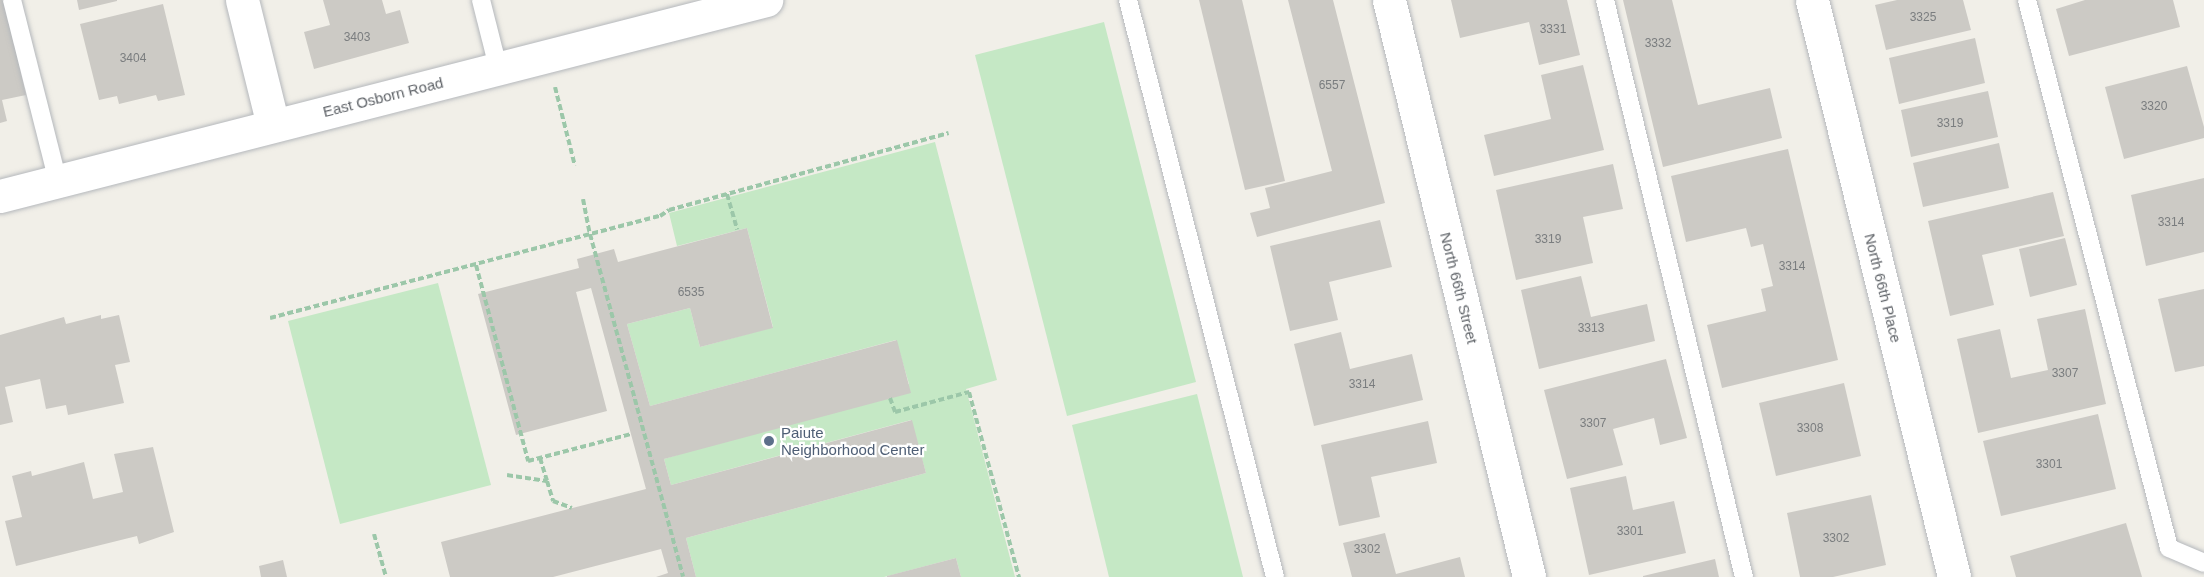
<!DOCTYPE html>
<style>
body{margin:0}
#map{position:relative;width:2204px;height:577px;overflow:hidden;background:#f1efe8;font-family:Helvetica,sans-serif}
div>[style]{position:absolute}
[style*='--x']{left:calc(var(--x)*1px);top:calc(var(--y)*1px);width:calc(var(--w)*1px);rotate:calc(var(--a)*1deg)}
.green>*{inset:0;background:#c5e8c5}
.building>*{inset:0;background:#cccac5}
.path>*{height:4px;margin-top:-2px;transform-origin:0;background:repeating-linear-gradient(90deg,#9cc7a9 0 6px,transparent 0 9px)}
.roads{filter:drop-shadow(0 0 2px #b5b8bc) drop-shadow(0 0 2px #b5b8bc)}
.lane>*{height:18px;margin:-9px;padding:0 9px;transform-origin:9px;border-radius:9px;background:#fff}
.street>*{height:33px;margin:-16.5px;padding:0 16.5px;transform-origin:16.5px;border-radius:16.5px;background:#fff}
.secondary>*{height:33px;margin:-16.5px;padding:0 16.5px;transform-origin:16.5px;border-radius:16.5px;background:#fff}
.dots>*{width:16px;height:16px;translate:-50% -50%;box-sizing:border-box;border:3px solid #fff;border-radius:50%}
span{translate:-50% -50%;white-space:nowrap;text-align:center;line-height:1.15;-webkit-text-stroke:4.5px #fff;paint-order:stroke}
.number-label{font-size:12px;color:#7a7d7f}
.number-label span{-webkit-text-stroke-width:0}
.street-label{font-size:15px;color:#5f6368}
.service-label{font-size:15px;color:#4e5e75}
.left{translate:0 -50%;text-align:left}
</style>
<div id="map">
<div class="green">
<i style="clip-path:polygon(1104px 22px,1196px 382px,1067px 416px,975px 55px)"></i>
<i style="clip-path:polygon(935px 142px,997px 380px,966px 389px,1015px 577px,961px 577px,956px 558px,884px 577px,696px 577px,686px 538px,926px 473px,911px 420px,671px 485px,664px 459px,909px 384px,896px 340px,650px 406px,627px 324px,690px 308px,700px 347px,773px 327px,747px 228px,677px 246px,669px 213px)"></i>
<i style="clip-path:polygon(438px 283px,491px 485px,340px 524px,288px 321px)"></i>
<i style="clip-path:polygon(1197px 394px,1243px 577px,1109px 577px,1072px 425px)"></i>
</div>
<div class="building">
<i style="clip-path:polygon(0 0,4px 0,26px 95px,2px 100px,7px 121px,0 123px)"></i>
<i style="clip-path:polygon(77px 0,117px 0,117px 1px,79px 10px)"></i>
<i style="clip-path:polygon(323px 0,382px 0,386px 14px,400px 10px,409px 43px,314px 69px,304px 32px,330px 25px)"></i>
<i style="clip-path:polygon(1199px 0,1242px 0,1285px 181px,1245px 190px)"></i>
<i style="clip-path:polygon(1288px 0,1333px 0,1385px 203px,1257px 237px,1250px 213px,1270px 208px,1265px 188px,1332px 171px)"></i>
<i style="clip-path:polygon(1451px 0,1567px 0,1580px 55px,1539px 65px,1529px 22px,1460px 38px)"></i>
<i style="clip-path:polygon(1623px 0,1672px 0,1698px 105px,1770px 88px,1782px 138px,1663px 167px)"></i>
<i style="clip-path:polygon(1897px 0,1963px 0,1971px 30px,1886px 50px,1875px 5px)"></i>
<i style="clip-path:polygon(2085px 0,2173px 0,2180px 27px,2069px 56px,2056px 9px)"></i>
<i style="clip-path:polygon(163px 4px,185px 95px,158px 101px,156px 95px,119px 104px,117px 96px,99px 100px,80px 24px)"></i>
<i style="clip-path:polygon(1975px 38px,1985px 83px,1899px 104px,1889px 58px)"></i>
<i style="clip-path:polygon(1583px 65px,1604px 150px,1494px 176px,1484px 135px,1551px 119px,1541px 75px)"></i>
<i style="clip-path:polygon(2187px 66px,2204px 127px,2204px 138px,2124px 159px,2105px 87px)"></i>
<i style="clip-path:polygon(1988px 91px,1998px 137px,1911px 157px,1901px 110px)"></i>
<i style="clip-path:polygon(1999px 143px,2009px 188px,1923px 207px,1913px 163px)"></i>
<i style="clip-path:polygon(1788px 149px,1838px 360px,1722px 388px,1707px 325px,1766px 311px,1761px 289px,1773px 286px,1763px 244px,1751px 247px,1746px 228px,1686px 242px,1671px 176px)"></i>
<i style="clip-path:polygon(1613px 164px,1623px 209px,1583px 217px,1593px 263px,1516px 280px,1496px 190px)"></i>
<i style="clip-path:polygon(2204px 178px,2204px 252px,2146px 266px,2131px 195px)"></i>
<i style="clip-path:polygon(2053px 192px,2064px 236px,1982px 255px,1994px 305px,1950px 316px,1928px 221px)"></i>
<i style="clip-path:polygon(1380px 220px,1392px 267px,1329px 282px,1338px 320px,1290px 331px,1270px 246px)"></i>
<i style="clip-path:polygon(747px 228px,773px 328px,700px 347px,690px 308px,627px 324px,650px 406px,897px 340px,911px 393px,664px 459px,671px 485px,912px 420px,926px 473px,686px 538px,696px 577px,656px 577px,668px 573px,661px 549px,553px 577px,450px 577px,441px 542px,646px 489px,591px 288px,576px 292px,607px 411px,516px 435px,478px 294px,579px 268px,577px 259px,614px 249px,618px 262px)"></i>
<i style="clip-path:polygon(2065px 238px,2077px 285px,2030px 297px,2019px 249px)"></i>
<i style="clip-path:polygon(1581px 276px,1591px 317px,1647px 304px,1655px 341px,1539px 369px,1521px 290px)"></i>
<i style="clip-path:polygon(2204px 289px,2204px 366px,2175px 372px,2158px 299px)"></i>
<i style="clip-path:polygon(2085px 309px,2106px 404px,1978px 433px,1957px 339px,2000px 329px,2011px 378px,2048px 370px,2037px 319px)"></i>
<i style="clip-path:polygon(101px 315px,101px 319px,119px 315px,130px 362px,115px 365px,124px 403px,68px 415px,66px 405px,46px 409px,40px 379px,5px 387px,13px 422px,0 425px,0 335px,64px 317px,66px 324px)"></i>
<i style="clip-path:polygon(1341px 332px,1350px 369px,1412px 354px,1423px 400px,1314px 426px,1294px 344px)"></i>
<i style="clip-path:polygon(1666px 359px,1687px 438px,1660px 445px,1654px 418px,1613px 429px,1623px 465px,1567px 479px,1544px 390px)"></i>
<i style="clip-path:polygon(1844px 383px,1861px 456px,1776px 476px,1759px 403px)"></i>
<i style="clip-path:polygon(2098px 414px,2116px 489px,2001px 516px,1983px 441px)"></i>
<i style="clip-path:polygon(1428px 421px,1437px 463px,1371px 477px,1380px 517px,1339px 526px,1321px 445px)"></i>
<i style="clip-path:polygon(153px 447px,174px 532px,139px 544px,137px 536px,16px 566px,5px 521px,22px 517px,12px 476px,31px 471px,32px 476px,84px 462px,93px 499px,123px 492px,114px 454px)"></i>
<i style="clip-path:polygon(1626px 476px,1633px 510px,1674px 501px,1686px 553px,1589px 575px,1570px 488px)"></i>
<i style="clip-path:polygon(1871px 495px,1886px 565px,1833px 577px,1800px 577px,1787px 513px)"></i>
<i style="clip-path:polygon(2126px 523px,2142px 577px,2016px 577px,2010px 556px)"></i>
<i style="clip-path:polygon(1385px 533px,1396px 574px,1460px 557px,1465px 577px,1352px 577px,1343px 543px)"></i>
<i style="clip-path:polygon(956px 558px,961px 577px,887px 577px,887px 576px)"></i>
<i style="clip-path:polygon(1715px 559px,1719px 577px,1643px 577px,1643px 576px)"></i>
<i style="clip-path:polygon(283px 560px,287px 577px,261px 577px,259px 566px)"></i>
</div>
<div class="path">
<i style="--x:555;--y:87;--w:81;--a:75.8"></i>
<i style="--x:727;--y:194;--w:37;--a:74"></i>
<i style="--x:583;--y:199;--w:36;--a:79"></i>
<i style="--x:590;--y:234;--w:355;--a:74.8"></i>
<i style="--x:476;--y:265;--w:203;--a:75.1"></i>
<i style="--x:528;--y:461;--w:106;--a:-14.7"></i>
<i style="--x:270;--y:318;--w:403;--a:-14.7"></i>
<i style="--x:660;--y:216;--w:11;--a:-34"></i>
<i style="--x:669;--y:210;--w:290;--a:-15.4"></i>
<i style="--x:890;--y:398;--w:15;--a:70"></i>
<i style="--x:895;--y:412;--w:77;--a:-15.1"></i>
<i style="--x:969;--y:392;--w:192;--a:74.9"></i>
<i style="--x:540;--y:458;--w:24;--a:73"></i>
<i style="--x:507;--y:475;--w:40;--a:8.5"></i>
<i style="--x:547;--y:481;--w:21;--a:73"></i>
<i style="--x:553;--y:501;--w:20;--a:20"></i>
<i style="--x:374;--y:534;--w:45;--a:74.4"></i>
</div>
<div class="roads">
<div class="lane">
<i style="--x:12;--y:0;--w:188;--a:75.8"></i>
<i style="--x:481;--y:0;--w:69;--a:75.8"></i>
<i style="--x:1128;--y:0;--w:595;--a:75.71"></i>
<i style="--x:1605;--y:0;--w:594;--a:76.46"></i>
<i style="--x:2027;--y:0;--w:566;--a:75.47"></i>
<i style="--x:2169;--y:548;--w:38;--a:23"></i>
</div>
<div class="street">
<i style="--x:242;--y:0;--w:129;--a:76.1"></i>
<i style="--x:1389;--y:0;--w:594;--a:76.36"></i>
<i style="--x:1812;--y:0;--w:594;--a:76.17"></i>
</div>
<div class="secondary">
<i style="--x:0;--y:196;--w:791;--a:-14.35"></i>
</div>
</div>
<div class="dots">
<i style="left:769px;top:441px;background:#5c6f8a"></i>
</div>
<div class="number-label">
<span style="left:1923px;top:18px">3325</span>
<span style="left:1553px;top:30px">3331</span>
<span style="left:357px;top:38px">3403</span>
<span style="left:1658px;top:44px">3332</span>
<span style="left:133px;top:59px">3404</span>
<span style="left:1332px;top:86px">6557</span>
<span style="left:2154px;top:107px">3320</span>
<span style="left:1950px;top:124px">3319</span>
<span style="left:2171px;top:223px">3314</span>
<span style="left:1548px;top:240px">3319</span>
<span style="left:1792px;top:267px">3314</span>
<span style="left:691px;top:293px">6535</span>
<span style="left:1591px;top:329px">3313</span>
<span style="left:2065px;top:374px">3307</span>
<span style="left:1362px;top:385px">3314</span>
<span style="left:1593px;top:424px">3307</span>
<span style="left:1810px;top:429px">3308</span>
<span style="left:2049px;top:465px">3301</span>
<span style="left:1630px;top:532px">3301</span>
<span style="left:1836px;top:539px">3302</span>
<span style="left:1367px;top:550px">3302</span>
</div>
<div class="street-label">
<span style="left:383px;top:97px;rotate:-14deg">East Osborn Road</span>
<span style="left:1459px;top:288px;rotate:76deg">North 66th Street</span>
<span style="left:1883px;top:288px;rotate:76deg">North 66th Place</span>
</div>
<div class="service-label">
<span class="left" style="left:781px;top:441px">Paiute<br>Neighborhood Center</span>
</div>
</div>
